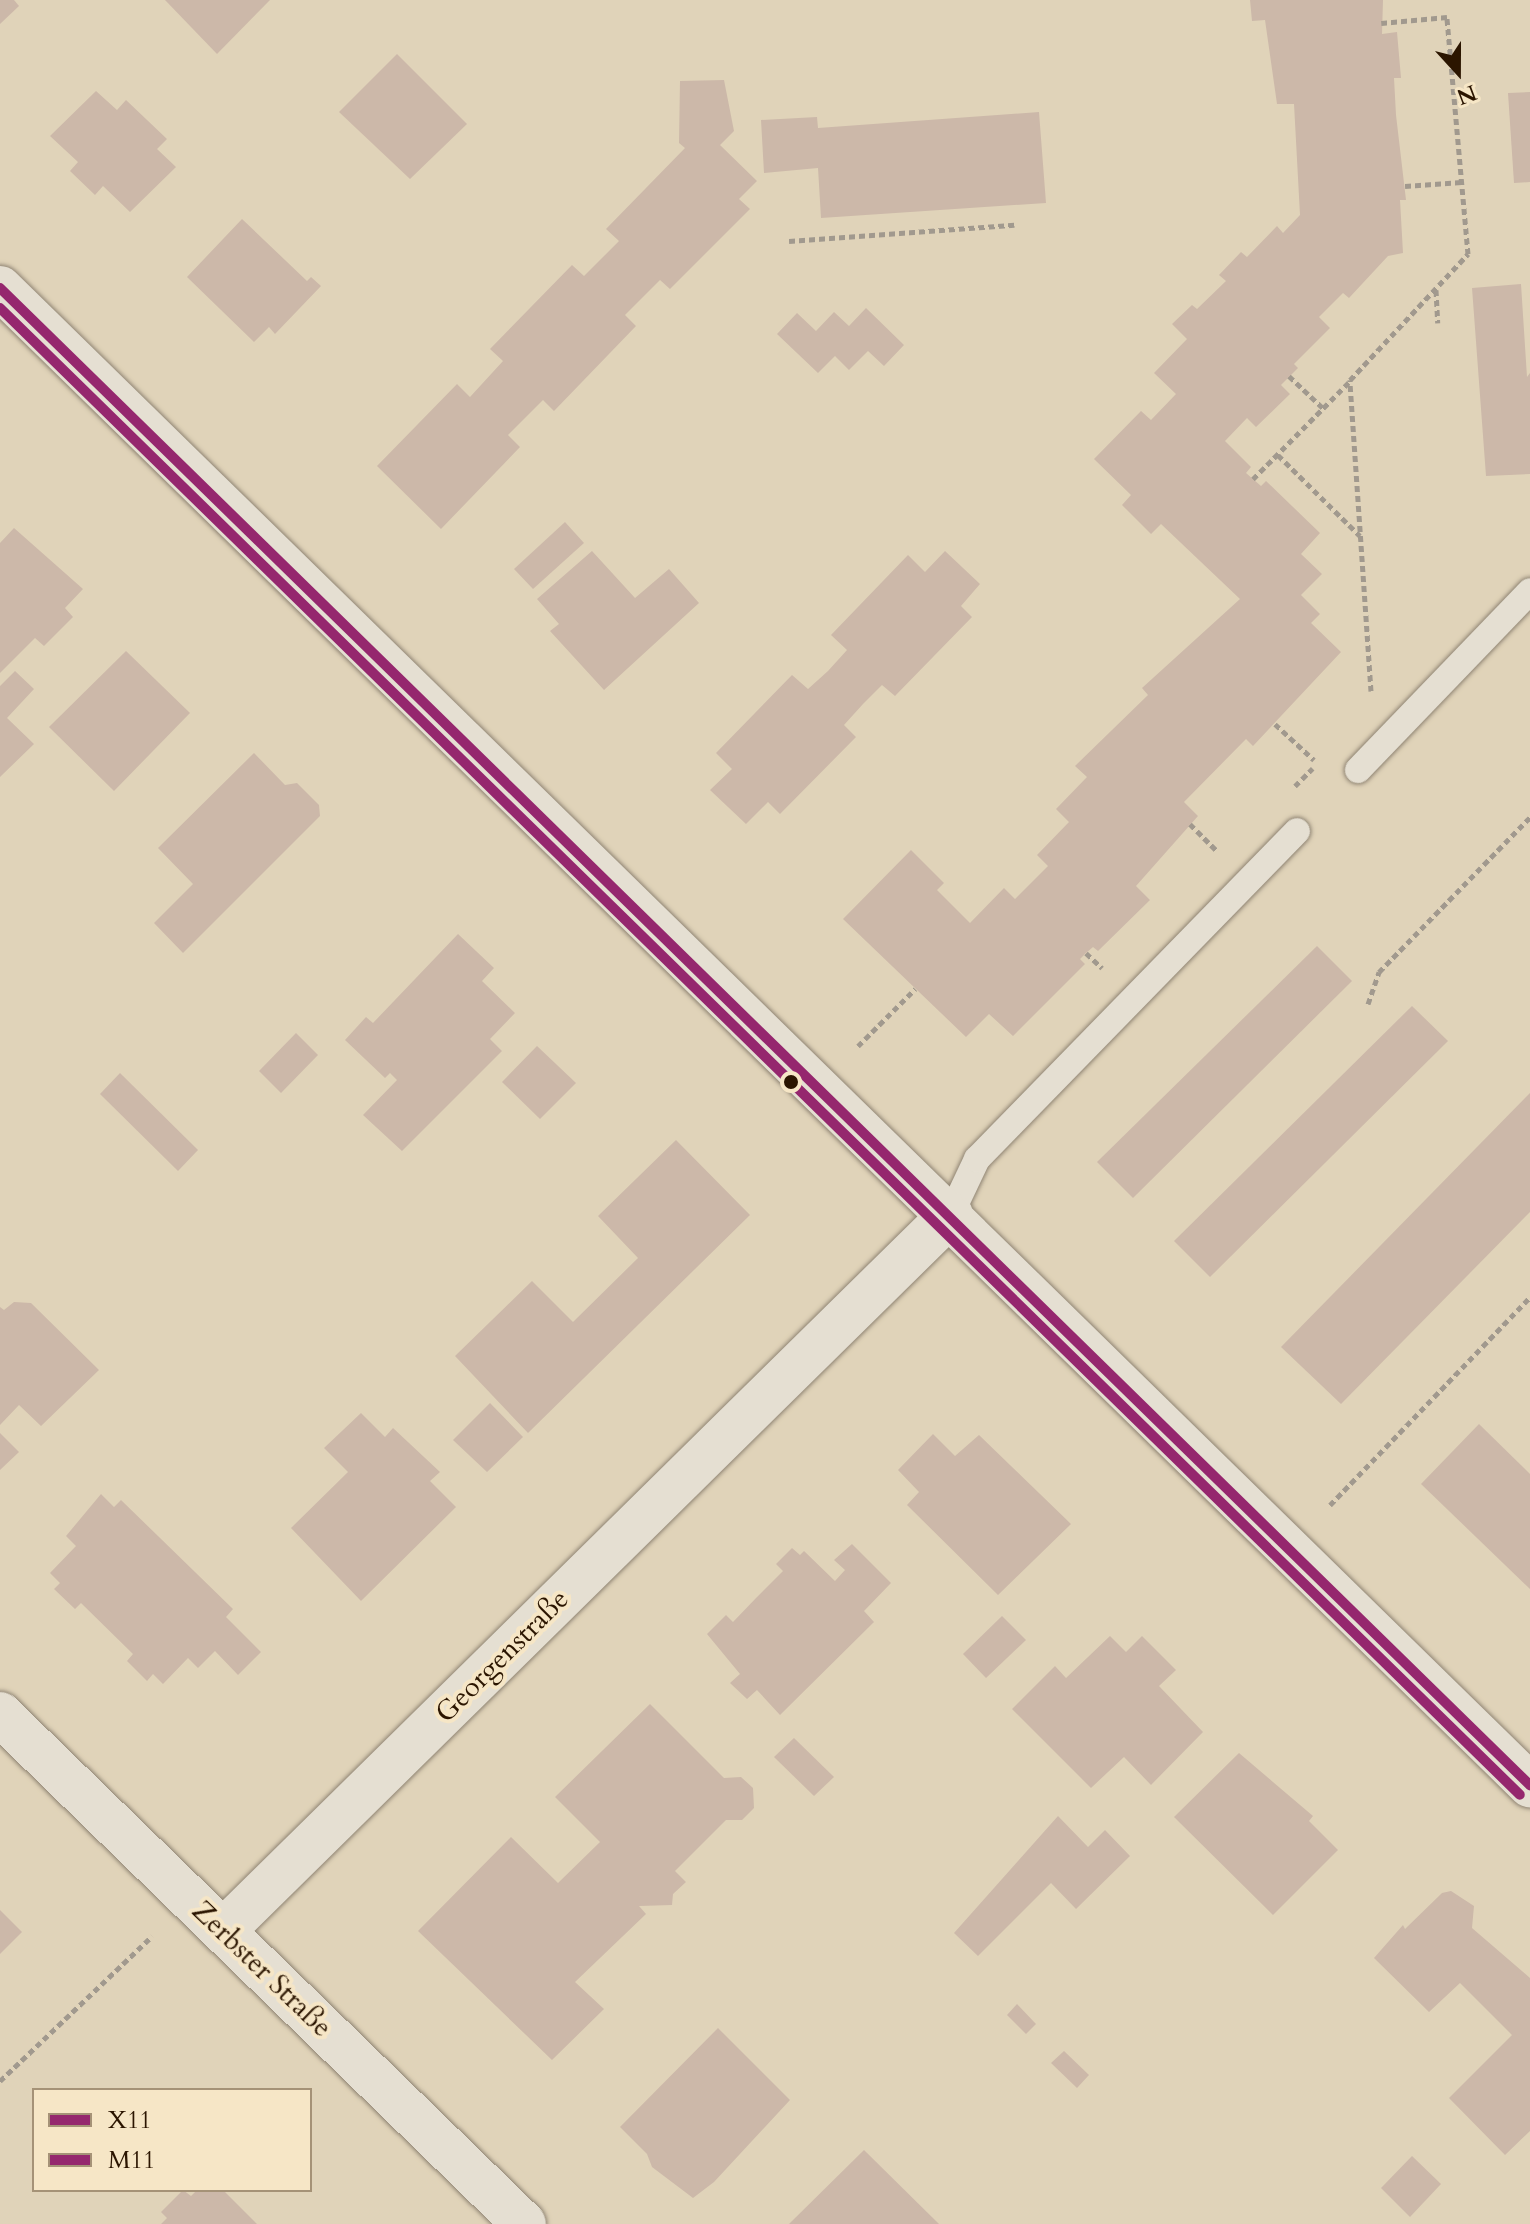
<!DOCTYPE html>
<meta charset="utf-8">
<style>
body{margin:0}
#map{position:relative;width:1530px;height:2224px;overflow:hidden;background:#e0d3b9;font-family:Cardo,serif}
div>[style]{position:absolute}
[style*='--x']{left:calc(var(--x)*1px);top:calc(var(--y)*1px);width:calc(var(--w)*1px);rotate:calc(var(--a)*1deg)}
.building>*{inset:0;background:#ccb8a9}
.path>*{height:5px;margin-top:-2.5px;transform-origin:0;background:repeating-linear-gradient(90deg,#a1998e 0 6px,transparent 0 10px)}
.roads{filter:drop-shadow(0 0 2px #8f8473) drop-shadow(0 0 2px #8f8473)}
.lane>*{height:26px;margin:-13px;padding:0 13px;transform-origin:13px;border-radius:13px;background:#e5dfd2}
.street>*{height:44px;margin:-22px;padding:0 22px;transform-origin:22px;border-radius:22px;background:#e5dfd2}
.secondary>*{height:44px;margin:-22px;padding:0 22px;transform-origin:22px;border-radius:22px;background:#e5dfd2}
.bus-1>*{height:10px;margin:-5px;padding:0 5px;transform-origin:5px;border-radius:5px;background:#95276e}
.bus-2>*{height:10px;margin:-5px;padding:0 5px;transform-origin:5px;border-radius:5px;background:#95276e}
.dots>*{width:22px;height:22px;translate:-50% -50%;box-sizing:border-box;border:4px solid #f6e6c6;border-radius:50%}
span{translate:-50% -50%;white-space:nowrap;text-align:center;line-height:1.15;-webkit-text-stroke:8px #f6e6c6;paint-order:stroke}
.street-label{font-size:28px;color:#2b1500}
.legend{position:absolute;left:32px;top:2088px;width:280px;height:104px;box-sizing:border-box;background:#f6e6c6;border:2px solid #a59277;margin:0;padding:10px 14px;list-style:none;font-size:24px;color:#2b1500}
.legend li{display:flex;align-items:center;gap:16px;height:40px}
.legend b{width:40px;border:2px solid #a59277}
.north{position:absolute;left:1418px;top:32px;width:80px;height:80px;-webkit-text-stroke:6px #f6e6c6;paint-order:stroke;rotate:159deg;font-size:22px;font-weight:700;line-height:32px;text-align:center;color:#2b1500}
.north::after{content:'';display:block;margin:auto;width:28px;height:36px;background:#2b1500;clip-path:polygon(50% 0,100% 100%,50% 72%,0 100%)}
</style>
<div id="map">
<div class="building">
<i style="clip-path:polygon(0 0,14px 0,19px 6px,0 24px)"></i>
<i style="clip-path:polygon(165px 0,270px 0,217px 54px)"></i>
<i style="clip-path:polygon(1250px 0,1383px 0,1382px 34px,1397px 32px,1401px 78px,1394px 78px,1396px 115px,1406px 200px,1400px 200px,1403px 253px,1388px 256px,1349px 298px,1343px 293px,1319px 317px,1330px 328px,1294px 364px,1298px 368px,1281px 385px,1290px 394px,1256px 427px,1247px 418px,1225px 441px,1251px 467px,1246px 473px,1261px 486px,1266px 481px,1320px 533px,1301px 554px,1322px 574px,1301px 595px,1320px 614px,1311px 623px,1341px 652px,1253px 746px,1246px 739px,1184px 802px,1198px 816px,1136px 886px,1150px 900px,1098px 951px,1093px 947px,1086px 953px,1080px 959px,1085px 964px,1013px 1036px,989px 1014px,966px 1037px,843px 919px,911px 850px,944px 883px,937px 890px,970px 923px,1004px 888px,1015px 899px,1048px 866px,1037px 855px,1069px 822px,1056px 809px,1087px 777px,1075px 766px,1148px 695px,1142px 688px,1240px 599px,1161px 524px,1151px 534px,1122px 505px,1131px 495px,1094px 459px,1141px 411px,1151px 420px,1176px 394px,1154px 373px,1187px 339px,1172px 324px,1192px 305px,1197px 309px,1226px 281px,1219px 275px,1241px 252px,1247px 257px,1277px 226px,1283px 233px,1300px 215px,1294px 104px,1277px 104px,1265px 20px,1252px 21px)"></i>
<i style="clip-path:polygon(397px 54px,467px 124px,410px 179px,339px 112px)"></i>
<i style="clip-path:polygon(724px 80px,734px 131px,720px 145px,757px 181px,739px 199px,750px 209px,670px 289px,660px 280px,625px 315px,636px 326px,554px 411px,543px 400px,508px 435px,520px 447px,441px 529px,377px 466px,457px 384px,470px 397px,503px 361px,490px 349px,572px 265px,584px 276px,619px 241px,606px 229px,685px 148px,679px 143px,680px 81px)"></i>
<i style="clip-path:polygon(96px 91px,117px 110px,126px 100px,167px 139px,157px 149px,176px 167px,130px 212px,103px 186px,95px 195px,70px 171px,78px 162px,50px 136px)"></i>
<i style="clip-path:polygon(1530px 92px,1530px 182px,1514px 183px,1508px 93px)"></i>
<i style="clip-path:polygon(1039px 112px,1046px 203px,821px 218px,818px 168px,764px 173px,761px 120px,817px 117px,818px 128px)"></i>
<i style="clip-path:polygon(242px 219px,307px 281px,311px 277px,321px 286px,275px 334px,269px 327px,254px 342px,187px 277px)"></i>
<i style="clip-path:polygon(1521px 284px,1527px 377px,1530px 373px,1530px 474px,1486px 476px,1472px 288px)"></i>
<i style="clip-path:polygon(866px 308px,904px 345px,884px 366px,868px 351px,849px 370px,835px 356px,818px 373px,777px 334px,797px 313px,816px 331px,834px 312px,849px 326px)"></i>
<i style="clip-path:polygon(565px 522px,584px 543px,533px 589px,514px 569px)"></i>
<i style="clip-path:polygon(14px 528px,83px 589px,65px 608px,73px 617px,44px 646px,35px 638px,0 673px,0 543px)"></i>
<i style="clip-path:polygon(592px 551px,635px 598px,669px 569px,699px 603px,604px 690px,550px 631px,559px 624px,537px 599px)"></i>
<i style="clip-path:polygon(945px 551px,980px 584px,961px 606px,972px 617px,895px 696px,882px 685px,863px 704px,844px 725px,856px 737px,780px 814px,768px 802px,746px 824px,710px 790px,732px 769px,716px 753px,792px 675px,808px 689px,828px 671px,847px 650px,831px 635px,908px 555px,925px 572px)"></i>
<i style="clip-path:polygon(126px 651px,190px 713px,114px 791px,49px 727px)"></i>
<i style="clip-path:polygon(15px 671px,34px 689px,7px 718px,34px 744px,0 777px,0 686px)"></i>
<i style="clip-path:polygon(254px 753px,285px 785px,297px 783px,319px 805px,320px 816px,183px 953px,154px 923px,193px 884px,158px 848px)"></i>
<i style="clip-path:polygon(458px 934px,494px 968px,482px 981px,515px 1013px,490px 1039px,502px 1051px,402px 1151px,363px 1115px,397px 1080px,390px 1073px,385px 1078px,345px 1040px,366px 1017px,373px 1023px)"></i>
<i style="clip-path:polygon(1317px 946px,1352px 981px,1133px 1198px,1097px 1162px)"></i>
<i style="clip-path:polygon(1412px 1006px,1448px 1041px,1210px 1277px,1174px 1241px)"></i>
<i style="clip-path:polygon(296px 1033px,318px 1055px,281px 1093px,259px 1071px)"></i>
<i style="clip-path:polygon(537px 1046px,576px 1083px,540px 1119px,502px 1082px)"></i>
<i style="clip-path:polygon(120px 1073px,198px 1150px,178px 1171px,100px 1094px)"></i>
<i style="clip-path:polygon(1530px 1093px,1530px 1212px,1341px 1404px,1281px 1347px)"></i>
<i style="clip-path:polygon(676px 1140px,750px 1215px,528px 1433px,455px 1356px,532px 1281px,573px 1322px,638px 1258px,598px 1216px)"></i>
<i style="clip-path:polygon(14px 1302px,31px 1303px,99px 1370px,41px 1426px,19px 1405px,0 1425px,0 1307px,4px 1310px)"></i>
<i style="clip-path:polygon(490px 1403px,523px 1437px,487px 1472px,453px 1440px)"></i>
<i style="clip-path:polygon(361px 1413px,385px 1437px,393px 1428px,440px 1472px,430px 1481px,456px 1507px,361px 1601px,291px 1528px,348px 1472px,324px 1448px)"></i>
<i style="clip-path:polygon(1479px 1424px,1530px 1474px,1530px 1589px,1421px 1484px)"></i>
<i style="clip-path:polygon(0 1433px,19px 1452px,0 1470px)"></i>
<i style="clip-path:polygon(933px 1434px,955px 1456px,979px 1435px,1071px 1524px,998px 1595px,907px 1505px,919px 1492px,898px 1470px)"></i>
<i style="clip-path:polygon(101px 1494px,114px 1507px,121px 1500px,233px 1609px,226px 1617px,261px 1652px,238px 1675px,215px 1651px,198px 1668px,188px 1658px,163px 1684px,153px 1674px,147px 1681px,127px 1661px,133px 1654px,81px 1603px,75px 1609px,54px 1589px,60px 1583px,50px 1573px,76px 1546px,66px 1536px)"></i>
<i style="clip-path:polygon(852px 1544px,891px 1583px,864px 1611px,874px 1622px,780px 1715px,757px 1690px,747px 1699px,730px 1683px,740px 1674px,707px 1634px,726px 1615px,733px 1622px,757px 1597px,783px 1571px,776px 1564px,792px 1548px,800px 1555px,804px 1551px,835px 1581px,845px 1570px,834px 1560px)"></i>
<i style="clip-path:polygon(1002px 1616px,1026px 1640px,986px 1678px,963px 1654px)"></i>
<i style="clip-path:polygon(1110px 1636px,1126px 1652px,1142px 1636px,1176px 1670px,1159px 1686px,1203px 1732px,1151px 1785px,1124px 1757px,1091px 1788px,1012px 1709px,1055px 1666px,1066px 1678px)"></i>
<i style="clip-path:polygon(650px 1704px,724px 1778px,741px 1777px,753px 1788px,754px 1808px,742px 1820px,726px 1820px,675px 1871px,686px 1882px,673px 1894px,672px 1905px,639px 1906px,646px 1914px,575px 1982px,604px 2009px,552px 2060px,418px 1931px,511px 1837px,558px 1883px,600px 1842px,555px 1797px)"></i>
<i style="clip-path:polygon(794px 1738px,834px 1777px,814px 1796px,774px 1757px)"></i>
<i style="clip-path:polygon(1239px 1753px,1313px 1816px,1309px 1821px,1338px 1850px,1273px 1915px,1174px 1817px)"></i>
<i style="clip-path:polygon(1058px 1816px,1088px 1847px,1105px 1830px,1130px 1856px,1076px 1909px,1051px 1883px,978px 1956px,954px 1933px)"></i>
<i style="clip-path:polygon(1451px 1891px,1474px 1906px,1472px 1928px,1530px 1978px,1530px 2131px,1505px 2155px,1449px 2098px,1512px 2035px,1460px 1983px,1429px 2012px,1374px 1958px,1403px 1925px,1405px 1929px,1442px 1893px)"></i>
<i style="clip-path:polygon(0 1910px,22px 1932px,0 1954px)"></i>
<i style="clip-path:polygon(1017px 2004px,1036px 2024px,1026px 2034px,1007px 2015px)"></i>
<i style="clip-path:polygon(718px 2028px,790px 2100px,714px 2182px,693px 2198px,652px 2167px,647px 2154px,620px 2127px)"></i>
<i style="clip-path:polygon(1064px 2051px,1089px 2075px,1077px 2088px,1051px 2063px)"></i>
<i style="clip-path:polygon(864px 2150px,939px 2224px,789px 2224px)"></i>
<i style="clip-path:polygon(1412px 2156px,1441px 2184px,1410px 2217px,1381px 2188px)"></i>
<i style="clip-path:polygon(183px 2190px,191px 2196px,197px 2190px,223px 2190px,257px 2224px,161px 2224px,167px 2218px,161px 2212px)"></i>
</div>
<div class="path">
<i style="--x:1405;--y:186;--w:57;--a:-4"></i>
<i style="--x:789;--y:241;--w:226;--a:-4.1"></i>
<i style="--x:1436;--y:290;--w:33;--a:87"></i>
<i style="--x:1289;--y:376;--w:47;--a:43.3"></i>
<i style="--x:1278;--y:455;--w:115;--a:44.6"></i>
<i style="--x:1253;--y:479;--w:138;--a:-45.3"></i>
<i style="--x:1371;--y:691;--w:312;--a:-93.9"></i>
<i style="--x:1350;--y:380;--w:173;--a:-46.9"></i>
<i style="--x:1468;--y:254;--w:238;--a:-95.1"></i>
<i style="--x:1447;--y:17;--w:66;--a:174.8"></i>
<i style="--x:1275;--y:724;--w:53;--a:42.7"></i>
<i style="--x:1295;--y:786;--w:25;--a:-45"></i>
<i style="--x:1190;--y:824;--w:38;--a:45"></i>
<i style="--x:1086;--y:953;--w:22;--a:43"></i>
<i style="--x:1368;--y:1004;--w:34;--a:-71"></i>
<i style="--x:1379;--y:972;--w:216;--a:-45.7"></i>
<i style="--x:858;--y:1046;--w:81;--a:-45"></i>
<i style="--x:1330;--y:1505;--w:289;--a:-46.1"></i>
<i style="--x:0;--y:2081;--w:210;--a:-43.6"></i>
</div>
<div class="roads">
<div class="lane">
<i style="--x:1358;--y:770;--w:248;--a:-46.1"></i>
<i style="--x:951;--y:1214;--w:61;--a:-64.7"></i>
<i style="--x:977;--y:1159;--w:458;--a:-45.7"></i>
</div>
<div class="street">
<i style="--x:0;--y:1714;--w:731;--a:44.22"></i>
<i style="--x:224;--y:1930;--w:1020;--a:-44.56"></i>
</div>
<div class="secondary">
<i style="--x:0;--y:288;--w:2141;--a:44.38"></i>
</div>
</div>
<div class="bus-1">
<i style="--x:0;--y:288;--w:2141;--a:44.38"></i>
</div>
<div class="bus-2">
<i style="--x:0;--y:308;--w:2126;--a:44.37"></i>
</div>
<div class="dots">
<i style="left:791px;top:1082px;background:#2b1500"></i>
</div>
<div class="street-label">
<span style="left:502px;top:1656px;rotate:-45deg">Georgenstraße</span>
<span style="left:262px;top:1969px;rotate:44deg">Zerbster Straße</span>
</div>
<ul class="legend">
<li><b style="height:10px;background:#95276e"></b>X11</li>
<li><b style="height:10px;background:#95276e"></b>M11</li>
</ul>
<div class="north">N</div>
</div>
